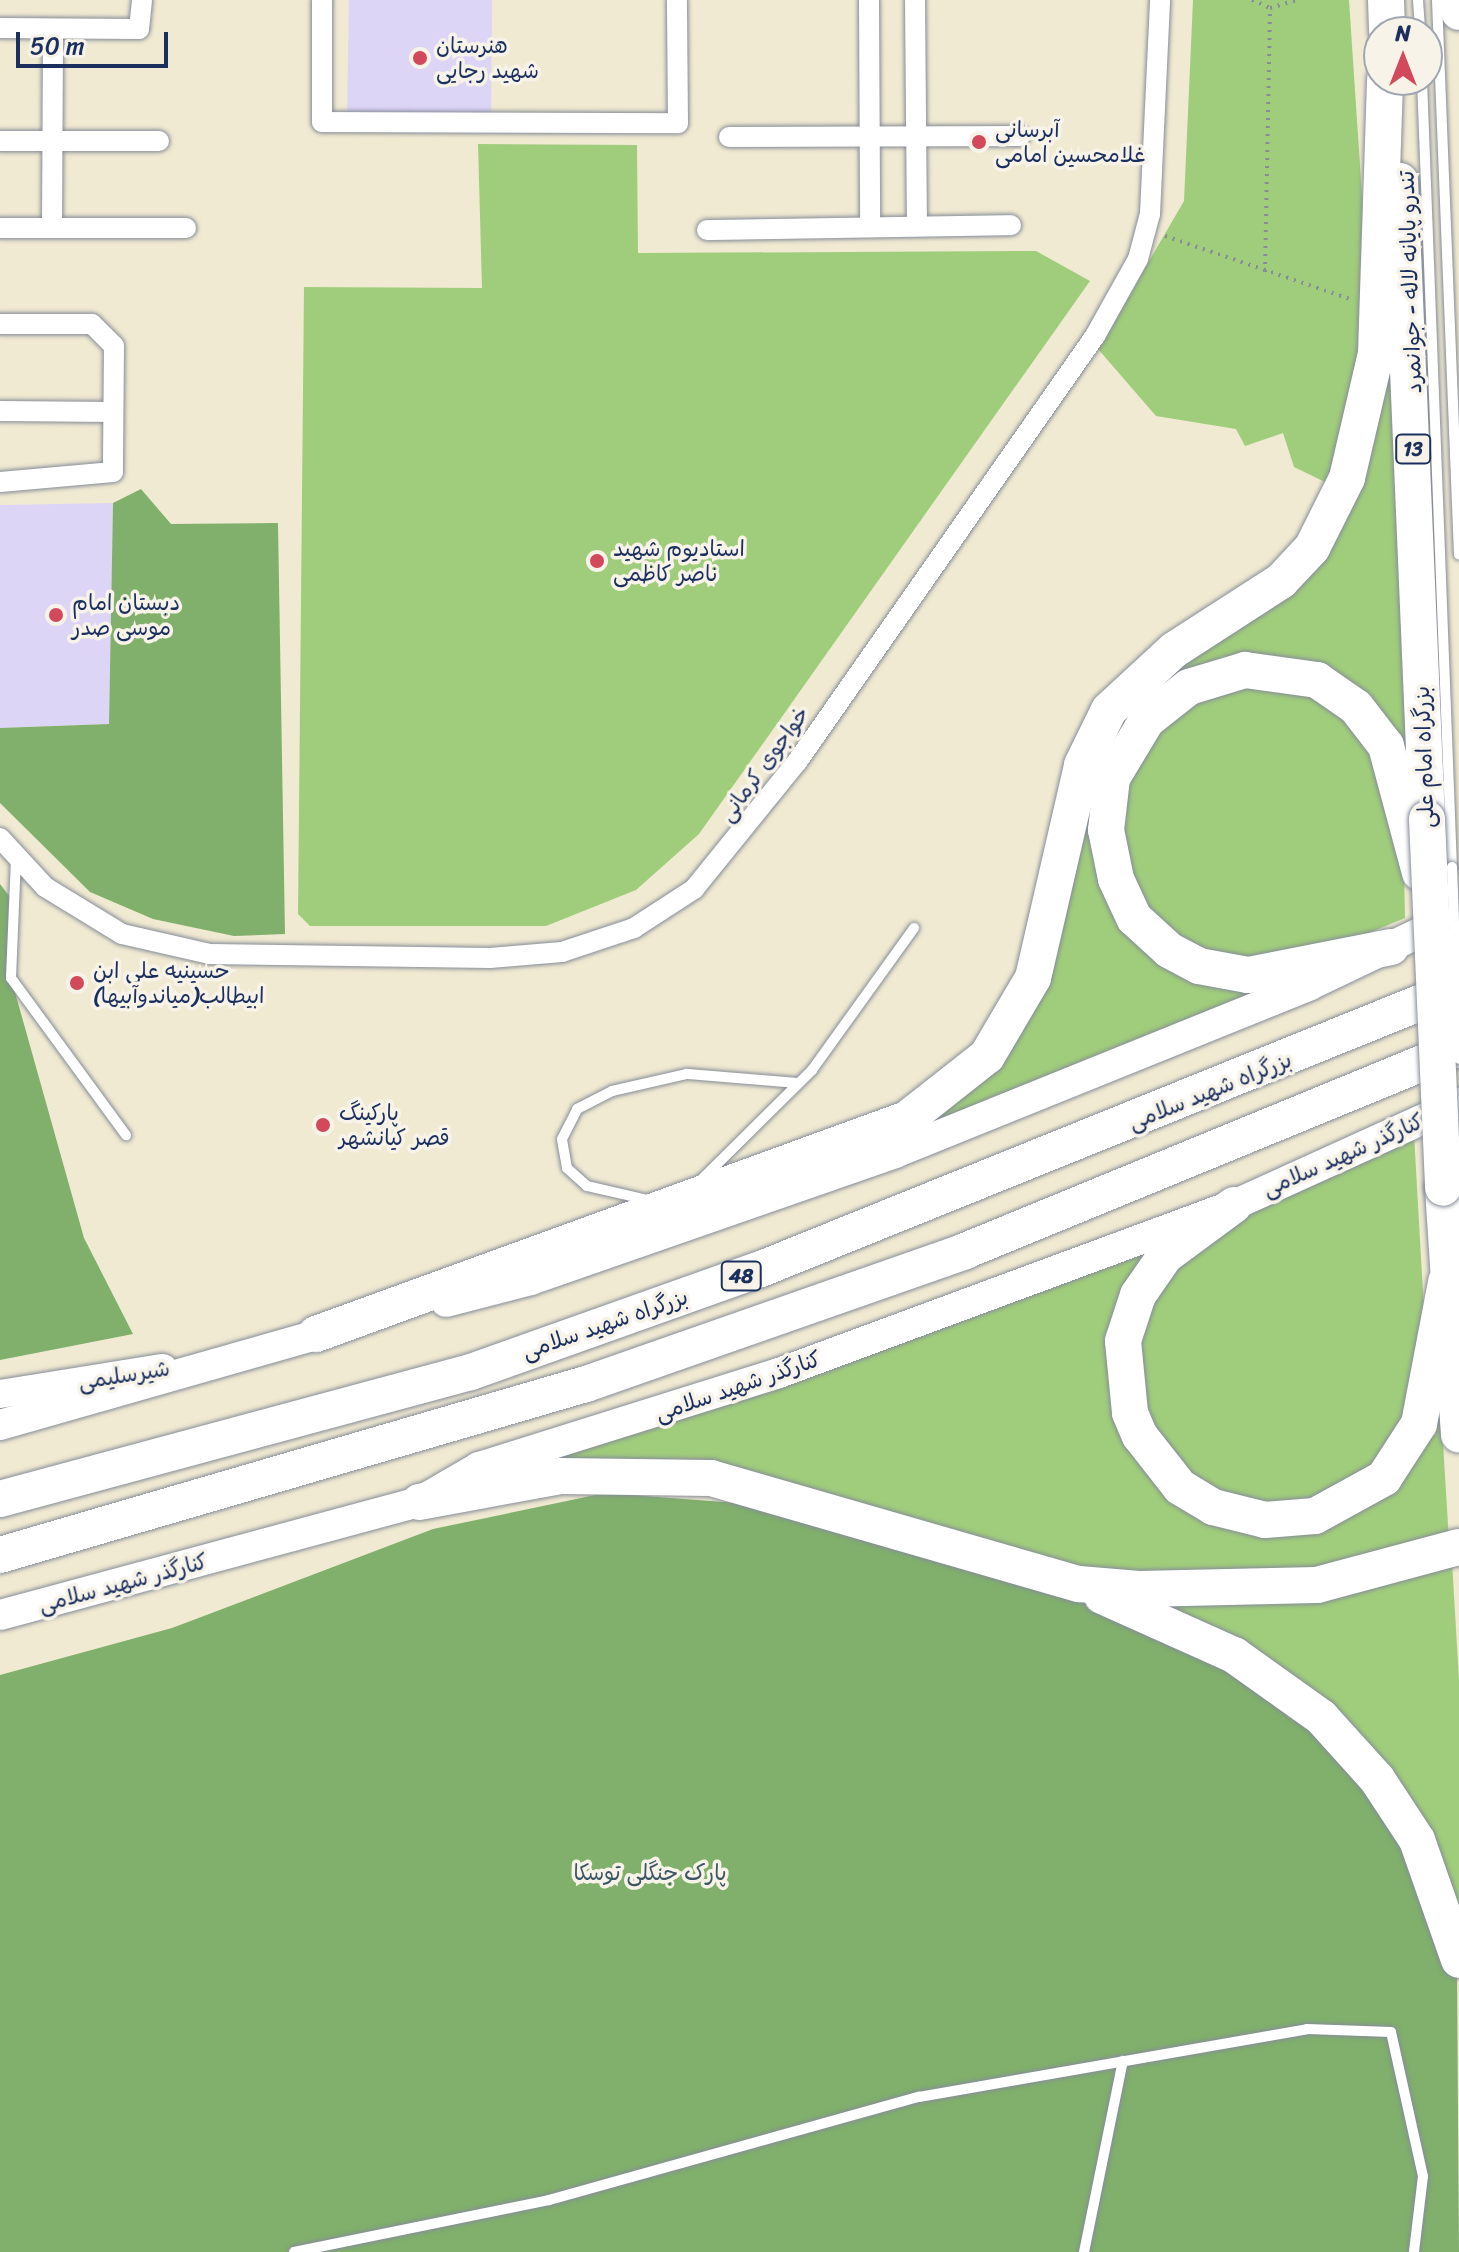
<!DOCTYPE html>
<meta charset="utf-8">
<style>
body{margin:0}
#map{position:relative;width:1459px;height:2252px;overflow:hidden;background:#f0ead2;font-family:Sriracha,"Playpen Sans Arabic",sans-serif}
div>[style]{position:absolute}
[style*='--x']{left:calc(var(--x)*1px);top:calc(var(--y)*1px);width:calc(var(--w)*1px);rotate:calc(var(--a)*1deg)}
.built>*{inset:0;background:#ddd5f6}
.green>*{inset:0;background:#a0cd7b}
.forest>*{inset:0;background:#80b06b}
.path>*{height:4px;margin-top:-2px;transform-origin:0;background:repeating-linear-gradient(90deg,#868c98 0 2px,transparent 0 8px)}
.roads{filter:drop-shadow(0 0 2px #868c98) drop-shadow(0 0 2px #868c98)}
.lane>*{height:10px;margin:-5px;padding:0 5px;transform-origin:5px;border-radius:5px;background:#fff}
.street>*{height:20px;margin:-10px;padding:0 10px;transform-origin:10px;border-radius:10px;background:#fff}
.secondary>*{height:28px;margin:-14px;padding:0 14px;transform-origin:14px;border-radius:14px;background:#fff}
.primary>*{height:30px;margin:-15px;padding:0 15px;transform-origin:15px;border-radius:15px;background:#fff}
.highway>*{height:36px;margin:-18px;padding:0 18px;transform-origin:18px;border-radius:18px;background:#fff}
.bridges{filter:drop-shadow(0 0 2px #868c98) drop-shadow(0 0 2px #868c98)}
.lane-bridge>*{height:10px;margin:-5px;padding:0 5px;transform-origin:5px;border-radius:5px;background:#fff}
.highway-bridge>*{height:36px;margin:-18px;padding:0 18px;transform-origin:18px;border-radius:18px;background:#fff}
.dots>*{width:22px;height:22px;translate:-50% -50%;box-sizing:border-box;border:4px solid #f7f3e8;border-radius:50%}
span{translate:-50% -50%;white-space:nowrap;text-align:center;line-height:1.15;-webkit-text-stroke:7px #f7f3e8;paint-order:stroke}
.shield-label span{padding:2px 6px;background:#f7f3e8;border:2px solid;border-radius:6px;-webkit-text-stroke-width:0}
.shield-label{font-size:20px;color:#1b2f5e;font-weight:700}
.poi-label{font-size:22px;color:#1b2f5e}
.left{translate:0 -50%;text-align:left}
.street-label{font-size:22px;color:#1b2f5e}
.park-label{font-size:22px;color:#3c5665}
.north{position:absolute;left:1363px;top:16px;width:80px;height:80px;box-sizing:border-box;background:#f7f3e8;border:2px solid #9fa5b1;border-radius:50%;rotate:0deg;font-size:22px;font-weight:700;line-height:32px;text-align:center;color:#1b2f5e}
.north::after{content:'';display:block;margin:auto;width:28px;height:36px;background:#d1495b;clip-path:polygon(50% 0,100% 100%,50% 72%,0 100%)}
.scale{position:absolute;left:16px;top:32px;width:152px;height:36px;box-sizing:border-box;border:4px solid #1b2f5e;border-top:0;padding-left:10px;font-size:24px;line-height:28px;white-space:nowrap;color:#1b2f5e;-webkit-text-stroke:6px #f7f3e8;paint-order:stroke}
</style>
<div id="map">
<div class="built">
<i style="clip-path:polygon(349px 0,492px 0,491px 120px,347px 117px)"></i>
<i style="clip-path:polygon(113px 503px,109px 724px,0 728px,0 505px)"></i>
</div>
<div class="green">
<i style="clip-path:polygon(1193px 0,1349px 0,1369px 300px,1331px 485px,1294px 467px,1283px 433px,1245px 446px,1236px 429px,1156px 416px,1098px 349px,1184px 201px)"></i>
<i style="clip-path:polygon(478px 144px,637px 145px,638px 253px,1036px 251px,1090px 281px,699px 834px,636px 890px,546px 926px,310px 926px,298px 914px,304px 287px,482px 288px)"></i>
<i style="clip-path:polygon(1391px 268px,1410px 774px,1357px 696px,1209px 671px,1099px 808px,1163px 956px,1336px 961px,926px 1125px,975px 1085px,1106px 742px,1144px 694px,1307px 572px)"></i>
<i style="clip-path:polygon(1279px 678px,1361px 723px,1404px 868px,1405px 918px,1306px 959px,1223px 966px,1141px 915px,1113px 808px,1167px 710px)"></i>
<i style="clip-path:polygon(1414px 1134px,1424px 1310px,1419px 1395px,1350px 1497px,1221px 1504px,1142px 1424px,1135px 1322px,1202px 1236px)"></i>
<i style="clip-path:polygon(1208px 1218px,1134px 1286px,1146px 1465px,1314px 1528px,1440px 1393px,1449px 1541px,1331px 1571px,1110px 1575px,791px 1484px,498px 1474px)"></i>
<i style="clip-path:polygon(1452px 1561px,1459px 1680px,1459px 1942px,1149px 1601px)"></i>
</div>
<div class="forest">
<i style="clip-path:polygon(141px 489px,171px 524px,278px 523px,285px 934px,234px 936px,153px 919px,90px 892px,0 803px,0 728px,109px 724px,113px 503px)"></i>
<i style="clip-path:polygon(0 884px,10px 897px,11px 978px,84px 1238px,133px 1334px,0 1360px)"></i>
<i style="clip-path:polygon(605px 1493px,750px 1504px,1040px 1584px,1218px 1652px,1376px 1787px,1457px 1969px,1459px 2252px,0 2252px,0 1675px,172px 1628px,433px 1529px)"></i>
</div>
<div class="path">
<i style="--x:1252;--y:0;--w:20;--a:24"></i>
<i style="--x:1270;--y:8;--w:27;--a:-17"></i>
<i style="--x:1165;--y:236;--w:195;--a:18.8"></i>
<i style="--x:1265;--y:272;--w:264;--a:-88.9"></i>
</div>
<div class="roads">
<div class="lane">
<i style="--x:1418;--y:0;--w:32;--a:86"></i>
<i style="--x:1437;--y:0;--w:555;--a:87.73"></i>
<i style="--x:1422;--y:80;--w:788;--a:87.82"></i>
<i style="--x:16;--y:858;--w:120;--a:92.4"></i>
<i style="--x:11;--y:978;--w:195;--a:53.8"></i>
<i style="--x:699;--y:1182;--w:159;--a:-44.7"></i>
<i style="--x:812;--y:1070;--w:175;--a:-54.3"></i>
<i style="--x:648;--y:1200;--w:63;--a:-167.1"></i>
<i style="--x:587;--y:1186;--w:27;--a:-138"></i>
<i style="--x:567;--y:1168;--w:29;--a:-100"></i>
<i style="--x:562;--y:1139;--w:34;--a:-63"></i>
<i style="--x:577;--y:1109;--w:39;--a:-27"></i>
<i style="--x:612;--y:1091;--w:77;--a:-12.8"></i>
<i style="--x:687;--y:1074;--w:109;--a:4.7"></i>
<i style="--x:294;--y:2252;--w:260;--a:-11.5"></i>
<i style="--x:549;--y:2200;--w:384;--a:-15.6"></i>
<i style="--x:919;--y:2097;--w:394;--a:-9.9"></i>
<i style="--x:1307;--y:2029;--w:84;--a:2"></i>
<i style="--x:1391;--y:2032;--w:148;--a:77.5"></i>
<i style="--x:1423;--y:2176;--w:77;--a:96.8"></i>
<i style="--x:1084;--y:2252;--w:195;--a:-78.5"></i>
</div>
<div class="street">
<i style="--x:322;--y:0;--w:122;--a:90"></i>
<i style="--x:322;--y:122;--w:356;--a:0.2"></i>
<i style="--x:678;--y:123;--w:123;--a:-90.5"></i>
<i style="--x:869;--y:0;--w:227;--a:89.7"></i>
<i style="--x:915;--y:0;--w:226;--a:89.5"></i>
<i style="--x:0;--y:28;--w:139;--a:0.4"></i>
<i style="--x:139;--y:29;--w:29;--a:-84"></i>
<i style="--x:729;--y:137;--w:291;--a:-0.2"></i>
<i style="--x:0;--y:141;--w:159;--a:0"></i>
<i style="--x:0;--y:228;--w:186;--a:0"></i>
<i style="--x:52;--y:228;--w:199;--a:-89.7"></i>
<i style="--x:707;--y:230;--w:304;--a:-0.9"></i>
<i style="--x:0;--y:324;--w:92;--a:0"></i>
<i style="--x:92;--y:324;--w:31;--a:45"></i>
<i style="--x:114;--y:346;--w:126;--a:90.5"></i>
<i style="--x:113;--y:472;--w:113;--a:174.9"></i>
<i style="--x:0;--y:411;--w:113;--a:0.5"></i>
<i style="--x:0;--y:838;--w:67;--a:47.4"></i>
<i style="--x:45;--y:887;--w:90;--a:31.4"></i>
<i style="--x:122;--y:934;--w:89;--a:12.9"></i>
<i style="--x:209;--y:954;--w:281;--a:0.8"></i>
<i style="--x:490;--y:958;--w:72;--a:-4.8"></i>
<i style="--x:562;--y:952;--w:76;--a:-18.4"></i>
<i style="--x:634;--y:928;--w:72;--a:-33"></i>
<i style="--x:694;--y:889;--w:164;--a:-51"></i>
<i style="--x:797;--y:762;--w:520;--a:-55.03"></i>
<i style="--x:1095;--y:336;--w:88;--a:-60.8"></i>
<i style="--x:1138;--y:259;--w:47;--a:-75.1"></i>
<i style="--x:1150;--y:214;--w:214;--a:-87.3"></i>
</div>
<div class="secondary">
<i style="--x:0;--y:1394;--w:165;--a:-9.1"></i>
</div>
<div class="primary">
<i style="--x:446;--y:1302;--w:88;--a:-14.5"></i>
<i style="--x:531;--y:1280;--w:386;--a:-19.2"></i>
<i style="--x:895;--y:1153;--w:448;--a:-22"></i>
<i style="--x:1310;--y:985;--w:165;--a:-25.5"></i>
<i style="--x:0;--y:1425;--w:351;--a:-15.9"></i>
<i style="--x:0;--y:1615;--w:434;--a:-15.1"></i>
<i style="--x:419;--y:1502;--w:69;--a:-30.3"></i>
<i style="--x:479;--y:1467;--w:314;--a:-17.4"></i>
<i style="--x:779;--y:1373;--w:485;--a:-20.3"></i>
<i style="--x:1234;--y:1205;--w:247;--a:-24.4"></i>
</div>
<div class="highway">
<i style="--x:1386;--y:0;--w:32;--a:88"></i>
<i style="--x:1458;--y:0;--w:12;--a:85"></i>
<i style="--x:1400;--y:181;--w:639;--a:87.58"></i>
<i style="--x:1391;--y:947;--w:146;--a:168.9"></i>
<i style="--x:1248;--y:975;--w:50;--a:-169.6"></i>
<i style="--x:1199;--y:966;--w:34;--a:-152"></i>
<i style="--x:1169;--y:950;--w:47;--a:-137.6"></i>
<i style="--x:1134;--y:918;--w:43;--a:-114.8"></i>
<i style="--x:1116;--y:879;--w:50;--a:-101.5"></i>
<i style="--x:1106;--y:830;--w:52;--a:-83.4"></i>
<i style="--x:1112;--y:778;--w:68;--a:-58.9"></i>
<i style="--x:1147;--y:720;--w:53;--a:-38.2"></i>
<i style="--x:1189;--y:687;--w:59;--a:-16.9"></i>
<i style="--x:1245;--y:670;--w:73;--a:7.9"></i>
<i style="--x:1317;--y:680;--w:47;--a:34.7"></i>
<i style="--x:1356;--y:707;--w:49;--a:52.4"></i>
<i style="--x:1386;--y:746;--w:131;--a:75"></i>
<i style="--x:1443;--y:1188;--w:247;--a:86.3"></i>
<i style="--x:1234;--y:1205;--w:86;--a:143.5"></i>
<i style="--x:1165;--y:1256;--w:47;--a:124.7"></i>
<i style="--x:1138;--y:1295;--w:48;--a:108.1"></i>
<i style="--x:1123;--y:1341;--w:72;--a:84.4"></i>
<i style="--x:1130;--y:1413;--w:25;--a:67"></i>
<i style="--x:1140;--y:1436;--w:65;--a:51.9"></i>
<i style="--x:1180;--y:1487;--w:39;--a:31"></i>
<i style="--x:1213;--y:1507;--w:54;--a:14"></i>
<i style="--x:1265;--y:1520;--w:50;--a:-4.6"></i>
<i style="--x:1315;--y:1516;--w:79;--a:-28.8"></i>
<i style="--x:1384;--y:1478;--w:64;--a:-57.1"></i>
<i style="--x:1419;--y:1424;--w:145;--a:-79.2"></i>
<i style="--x:316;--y:1334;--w:629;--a:-19.99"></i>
<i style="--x:907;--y:1119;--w:102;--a:-38.2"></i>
<i style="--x:987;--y:1056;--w:91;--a:-59.5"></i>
<i style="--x:1033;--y:978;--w:219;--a:-77"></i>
<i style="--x:1082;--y:765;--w:61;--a:-63.9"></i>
<i style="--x:1109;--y:710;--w:88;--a:-42.7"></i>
<i style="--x:1174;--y:650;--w:127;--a:-32.8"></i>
<i style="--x:1281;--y:581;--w:45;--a:-46.8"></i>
<i style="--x:1312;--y:548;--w:78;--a:-63.4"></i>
<i style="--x:1347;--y:478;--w:128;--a:-76.9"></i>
<i style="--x:1376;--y:353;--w:273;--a:-88.1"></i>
<i style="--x:0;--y:1499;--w:488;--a:-15.1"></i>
<i style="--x:471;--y:1372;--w:308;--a:-19.6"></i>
<i style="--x:761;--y:1269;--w:753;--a:-22"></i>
<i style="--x:419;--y:1502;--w:144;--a:-10.4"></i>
<i style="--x:561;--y:1476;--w:150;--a:0.8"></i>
<i style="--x:711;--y:1478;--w:383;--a:16.1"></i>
<i style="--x:1079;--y:1584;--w:60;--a:4.8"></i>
<i style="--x:1139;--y:1589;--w:178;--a:-1.3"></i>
<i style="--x:1317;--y:1585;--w:147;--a:-15"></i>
<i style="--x:0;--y:1555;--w:610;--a:-16.27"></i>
<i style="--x:586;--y:1384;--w:402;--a:-19.3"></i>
<i style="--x:965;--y:1251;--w:534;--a:-22.34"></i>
<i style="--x:1102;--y:1596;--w:145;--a:24.1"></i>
<i style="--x:1234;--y:1655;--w:107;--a:35.5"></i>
<i style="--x:1321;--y:1717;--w:84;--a:47.9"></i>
<i style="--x:1377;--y:1779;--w:73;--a:56.7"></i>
<i style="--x:1417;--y:1840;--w:127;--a:70.7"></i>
</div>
</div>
<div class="bridges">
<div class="lane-bridge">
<i style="--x:1452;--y:867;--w:192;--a:87.9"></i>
</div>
<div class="highway-bridge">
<i style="--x:1427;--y:819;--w:369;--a:87.5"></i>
</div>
</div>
<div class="dots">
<i style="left:420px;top:58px;background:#d1495b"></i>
<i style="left:979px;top:142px;background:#d1495b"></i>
<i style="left:597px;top:561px;background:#d1495b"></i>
<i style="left:56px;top:615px;background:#d1495b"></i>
<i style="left:77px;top:983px;background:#d1495b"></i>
<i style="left:323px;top:1125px;background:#d1495b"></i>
</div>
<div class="shield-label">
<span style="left:1413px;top:449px">13</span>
<span style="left:741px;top:1276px">48</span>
</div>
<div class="poi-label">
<span class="left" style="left:436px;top:58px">هنرستان<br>شهید رجایی</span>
<span class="left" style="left:995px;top:142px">آبرسانی<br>غلامحسین امامی</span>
<span class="left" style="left:613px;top:561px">استادیوم شهید<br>ناصر کاظمی</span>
<span class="left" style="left:72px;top:615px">دبستان امام<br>موسی صدر</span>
<span class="left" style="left:93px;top:983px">حسینیه علی ابن<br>ابیطالب(میاندوآبیها)</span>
<span class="left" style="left:339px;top:1125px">پارکینگ<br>قصر کیانشهر</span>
</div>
<div class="street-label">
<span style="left:1410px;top:282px;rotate:-92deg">تندرو پایانه لاله - جوانمرد</span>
<span style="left:1424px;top:757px;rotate:-92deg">بزرگراه امام علی</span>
<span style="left:764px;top:764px;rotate:-54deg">خواجوی کرمانی</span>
<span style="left:1210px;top:1091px;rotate:-22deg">بزرگراه شهید سلامی</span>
<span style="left:1343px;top:1155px;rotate:-24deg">کنارگذر شهید سلامی</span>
<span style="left:605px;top:1324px;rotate:-19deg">بزرگراه شهید سلامی</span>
<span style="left:124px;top:1375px;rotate:-9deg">شیرسلیمی</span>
<span style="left:738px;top:1386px;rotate:-19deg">کنارگذر شهید سلامی</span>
<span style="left:123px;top:1583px;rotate:-15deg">کنارگذر شهید سلامی</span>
</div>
<div class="park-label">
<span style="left:650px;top:1873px">پارک جنگلی توسکا</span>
</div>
<div class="north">N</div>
<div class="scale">50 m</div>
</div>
